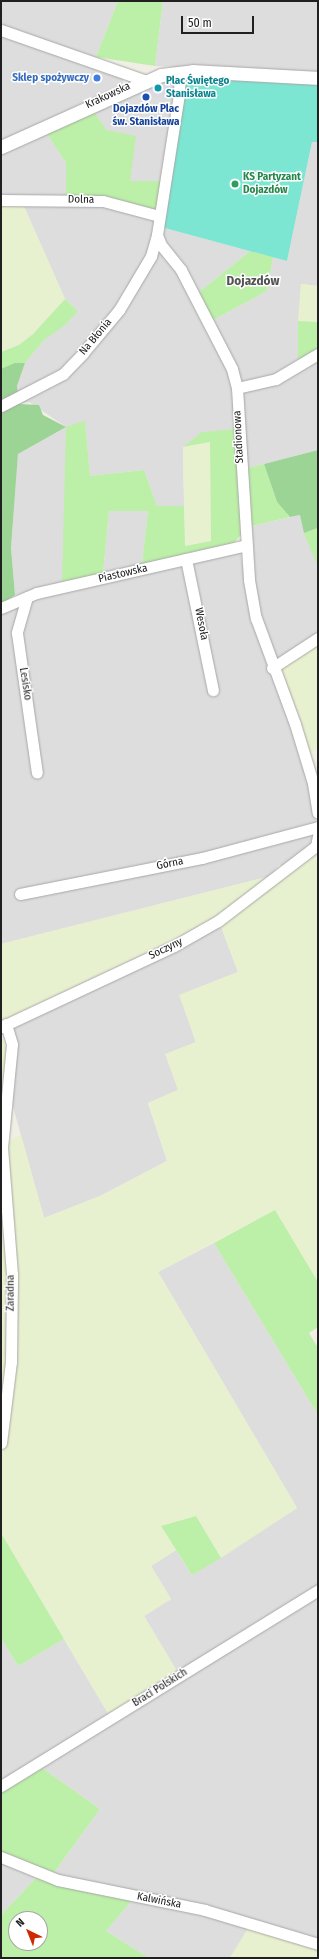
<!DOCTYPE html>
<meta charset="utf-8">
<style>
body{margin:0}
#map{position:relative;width:319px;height:1959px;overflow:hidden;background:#f1efe5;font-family:"Fira Sans Condensed",sans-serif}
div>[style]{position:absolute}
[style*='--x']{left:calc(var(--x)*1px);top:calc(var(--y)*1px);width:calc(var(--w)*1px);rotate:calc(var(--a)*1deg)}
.residential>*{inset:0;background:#dedddd}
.farmland>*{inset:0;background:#e8f1cf}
.grass>*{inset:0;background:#bcefa7}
.forest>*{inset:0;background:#9cd496}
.pitch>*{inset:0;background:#7de6d2}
.plaza>*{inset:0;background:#dcd9e7}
.roads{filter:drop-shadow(0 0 1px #a7a7a7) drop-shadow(0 0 1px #a7a7a7)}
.minor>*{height:11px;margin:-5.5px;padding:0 5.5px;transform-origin:5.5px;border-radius:5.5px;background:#fff}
.tertiary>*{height:13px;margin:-6.5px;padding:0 6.5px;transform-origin:6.5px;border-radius:6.5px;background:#fff}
.dots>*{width:11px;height:11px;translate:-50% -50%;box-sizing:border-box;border:2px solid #fff;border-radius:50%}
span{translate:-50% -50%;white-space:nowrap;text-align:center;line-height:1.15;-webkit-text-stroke:3px #fff;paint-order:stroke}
.shop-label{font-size:11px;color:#366cbe;font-weight:700}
.right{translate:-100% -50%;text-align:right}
.culture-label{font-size:11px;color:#0d838f;font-weight:700}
.left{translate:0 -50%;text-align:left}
.street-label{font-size:11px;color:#202020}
.transit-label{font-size:11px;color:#164399;font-weight:700}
.leisure-label{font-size:11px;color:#27864d;font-weight:700}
.quarter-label{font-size:13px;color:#535353;font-weight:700}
.frame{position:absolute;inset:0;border:2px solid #202020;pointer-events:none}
.north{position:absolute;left:8px;top:1911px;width:40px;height:40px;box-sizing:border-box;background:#fff;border:1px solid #a6a6a6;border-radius:50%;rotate:317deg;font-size:11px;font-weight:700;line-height:16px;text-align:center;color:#202020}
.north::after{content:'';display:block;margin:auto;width:14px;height:18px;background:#cf2900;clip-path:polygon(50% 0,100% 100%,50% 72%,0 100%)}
.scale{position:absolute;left:181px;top:16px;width:73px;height:18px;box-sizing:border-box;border:2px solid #202020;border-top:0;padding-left:5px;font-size:12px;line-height:14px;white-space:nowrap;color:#202020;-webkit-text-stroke:3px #fff;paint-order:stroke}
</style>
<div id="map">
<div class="residential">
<i style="clip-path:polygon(1px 1px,118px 1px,96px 57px,1px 26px)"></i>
<i style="clip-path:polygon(163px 1px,318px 1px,318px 73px,155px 66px)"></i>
<i style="clip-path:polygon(1px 32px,123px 78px,123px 83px,1px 143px)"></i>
<i style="clip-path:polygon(134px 89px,175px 95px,162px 181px,130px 181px,93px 110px)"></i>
<i style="clip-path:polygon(45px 131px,66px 163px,66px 198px,1px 198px,1px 151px)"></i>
<i style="clip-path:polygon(312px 142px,318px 142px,318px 286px,301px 284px,298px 363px,273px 377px,239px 386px,211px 321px,267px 291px,273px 257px,287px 261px)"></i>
<i style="clip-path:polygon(22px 202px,100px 203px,156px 218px,149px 255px,116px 310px,61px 373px,18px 396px,17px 386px,25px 363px,44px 340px,78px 311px,65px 299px)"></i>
<i style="clip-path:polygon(161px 227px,250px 251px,197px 294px,162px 243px)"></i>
<i style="clip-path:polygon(157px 241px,180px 273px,230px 370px,237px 429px,183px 447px,184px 506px,157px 506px,144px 470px,90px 476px,85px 422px,62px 584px,15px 595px,11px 548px,18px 454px,66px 427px,29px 402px,19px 404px,19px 400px,35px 393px,120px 311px)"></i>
<i style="clip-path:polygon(318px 357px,318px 450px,241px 470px,239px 390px)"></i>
<i style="clip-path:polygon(109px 511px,148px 511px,142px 565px,103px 574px)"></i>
<i style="clip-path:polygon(300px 515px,318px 567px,318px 635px,274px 664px,259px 619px,248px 527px)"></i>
<i style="clip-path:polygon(240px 551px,252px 619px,306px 771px,316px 819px,313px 842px,285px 866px,279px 865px,271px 876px,1px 944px,1px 612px,34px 598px)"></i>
<i style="clip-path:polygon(220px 924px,238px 972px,180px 995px,196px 1043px,178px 1090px,148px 1103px,167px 1161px,100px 1196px,44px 1218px,10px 1096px,13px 1028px,24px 1024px,24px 1018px)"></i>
<i style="clip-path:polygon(214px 1243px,318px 1415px,318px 1585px,178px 1673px,144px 1616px,171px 1599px,151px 1566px,176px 1550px,192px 1575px,297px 1508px,158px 1272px)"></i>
<i style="clip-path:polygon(318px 1594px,318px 1942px,53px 1874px,100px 1809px,42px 1768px)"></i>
<i style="clip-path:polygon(1px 1638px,18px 1666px,64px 1639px,109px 1715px,1px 1780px)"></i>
<i style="clip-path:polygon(1px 1862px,36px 1878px,1px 1915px)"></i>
<i style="clip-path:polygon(132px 1900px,197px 1912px,249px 1927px,230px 1958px,149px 1958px,106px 1931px)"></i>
</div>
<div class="farmland">
<i style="clip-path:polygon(22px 202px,65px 299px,33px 334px,19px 345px,1px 352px,1px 203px)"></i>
<i style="clip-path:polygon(301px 284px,318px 286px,318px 322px,298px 321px)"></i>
<i style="clip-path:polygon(210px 442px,211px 541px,185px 546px,183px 447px)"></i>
<i style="clip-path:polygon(318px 635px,318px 747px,310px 753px,277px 670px)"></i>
<i style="clip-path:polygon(313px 851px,318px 865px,318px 1282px,275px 1210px,158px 1272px,297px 1508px,221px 1558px,196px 1516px,161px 1526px,176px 1550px,151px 1566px,171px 1599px,144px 1616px,178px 1673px,109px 1715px,1px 1533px,1px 1457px,12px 1394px,5px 1143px,21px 1135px,44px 1218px,100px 1196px,167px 1161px,148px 1103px,178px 1090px,165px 1054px,196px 1042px,179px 995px,238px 972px,220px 924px)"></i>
<i style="clip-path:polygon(271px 876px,218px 918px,1px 1021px,1px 944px)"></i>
<i style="clip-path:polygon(1px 1035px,8px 1053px,1px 1127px)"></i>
<i style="clip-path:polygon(1px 1170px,9px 1274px,9px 1356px,1px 1419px)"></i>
<i style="clip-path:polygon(249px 1927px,318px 1948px,318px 1958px,230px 1958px)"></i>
</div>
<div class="grass">
<i style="clip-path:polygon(118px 1px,163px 1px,155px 66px,96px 57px)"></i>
<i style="clip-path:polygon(93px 110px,106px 130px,136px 136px,130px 181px,162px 181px,156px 213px,66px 198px,66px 163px,45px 131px)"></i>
<i style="clip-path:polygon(250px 251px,273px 257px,267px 291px,211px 321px,197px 294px)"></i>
<i style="clip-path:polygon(65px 299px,78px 311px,65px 325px,44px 340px,25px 363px,1px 369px,1px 352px,19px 345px,33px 334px)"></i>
<i style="clip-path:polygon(298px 321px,318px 322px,318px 352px,298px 363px)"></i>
<i style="clip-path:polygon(85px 421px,90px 476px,144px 470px,157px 506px,184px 506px,185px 546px,211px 541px,210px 442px,183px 447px,202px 432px,237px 429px,241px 535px,231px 546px,142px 565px,148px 511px,109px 511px,103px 574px,62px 584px,66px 427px)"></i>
<i style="clip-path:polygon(264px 464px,277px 502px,290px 517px,248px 527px,241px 470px)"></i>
<i style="clip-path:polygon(318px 528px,318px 567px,304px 533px)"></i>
<i style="clip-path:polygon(275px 1210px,318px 1282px,318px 1327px,309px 1333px,318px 1348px,318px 1415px,214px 1243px)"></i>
<i style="clip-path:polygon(196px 1516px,221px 1558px,192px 1575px,161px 1526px)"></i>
<i style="clip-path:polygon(1px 1533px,64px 1639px,18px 1666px,1px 1638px)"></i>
<i style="clip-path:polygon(42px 1768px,100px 1809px,53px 1874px,1px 1855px,1px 1793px)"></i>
<i style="clip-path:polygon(evenodd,36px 1878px,132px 1900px,106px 1931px,149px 1958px,1px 1958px,1px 1915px,36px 1878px,16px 1919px,40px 1919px,40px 1943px,16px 1943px,16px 1919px)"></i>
</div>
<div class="forest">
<i style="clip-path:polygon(15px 363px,25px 363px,17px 386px,19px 404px,39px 405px,43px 415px,66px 427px,18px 454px,11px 548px,15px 595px,1px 604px,1px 369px)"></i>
<i style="clip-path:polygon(318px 450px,318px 528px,304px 533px,300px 515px,290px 517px,277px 502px,264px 464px)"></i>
</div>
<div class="pitch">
<i style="clip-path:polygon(185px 75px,318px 80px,318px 142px,312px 142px,287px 261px,161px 227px)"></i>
</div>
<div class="plaza">
<i style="clip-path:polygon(172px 78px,183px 78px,175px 95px,147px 98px,134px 89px)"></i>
</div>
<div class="roads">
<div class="minor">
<i style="--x:1;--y:30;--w:151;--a:19.3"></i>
<i style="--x:180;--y:72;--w:22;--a:93"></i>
<i style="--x:179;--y:94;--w:143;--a:98.9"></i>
<i style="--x:157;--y:235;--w:11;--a:68"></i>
<i style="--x:161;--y:245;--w:32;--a:51"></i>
<i style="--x:181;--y:270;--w:111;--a:62.7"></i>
<i style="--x:232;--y:369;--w:20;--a:75"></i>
<i style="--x:237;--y:388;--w:192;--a:86.4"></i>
<i style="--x:249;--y:580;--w:39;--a:80"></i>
<i style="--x:256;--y:618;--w:113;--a:69.8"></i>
<i style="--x:295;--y:724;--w:62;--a:73"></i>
<i style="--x:313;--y:783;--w:30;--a:81"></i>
<i style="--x:1;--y:200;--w:102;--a:0.6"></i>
<i style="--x:103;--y:201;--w:58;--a:15"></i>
<i style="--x:237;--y:388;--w:40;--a:-13"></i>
<i style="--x:276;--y:379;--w:49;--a:-30.8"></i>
<i style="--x:1;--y:406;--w:70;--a:-27.3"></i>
<i style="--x:63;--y:374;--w:29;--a:-46"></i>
<i style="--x:83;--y:353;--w:56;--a:-50.1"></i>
<i style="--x:119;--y:310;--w:63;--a:-59.3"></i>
<i style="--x:151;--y:256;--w:22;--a:-74"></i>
<i style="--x:186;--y:559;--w:134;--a:78.4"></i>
<i style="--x:27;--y:597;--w:37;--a:106"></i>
<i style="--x:17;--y:633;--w:141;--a:81.9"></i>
<i style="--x:1;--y:608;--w:39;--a:-23"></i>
<i style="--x:37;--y:593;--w:215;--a:-12.9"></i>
<i style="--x:272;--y:668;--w:55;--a:-33.1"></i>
<i style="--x:316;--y:846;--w:10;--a:-79"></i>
<i style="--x:20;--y:894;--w:186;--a:-11.2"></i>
<i style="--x:202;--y:858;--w:120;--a:-15"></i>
<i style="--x:1;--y:1027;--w:191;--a:-25.1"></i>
<i style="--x:174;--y:946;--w:51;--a:-29.6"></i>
<i style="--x:218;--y:921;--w:123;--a:-37.4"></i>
<i style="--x:1;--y:1443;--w:82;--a:-83"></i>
<i style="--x:11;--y:1362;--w:88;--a:-89.3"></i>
<i style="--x:12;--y:1274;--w:126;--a:-94.5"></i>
<i style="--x:2;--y:1148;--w:104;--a:-84.5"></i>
<i style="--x:12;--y:1044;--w:21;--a:-107"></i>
<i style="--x:1;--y:1786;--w:373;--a:-31.7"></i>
<i style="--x:1;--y:1857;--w:61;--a:22"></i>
<i style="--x:58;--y:1880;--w:150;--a:11.5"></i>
<i style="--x:205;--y:1910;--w:118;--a:16.7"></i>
</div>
<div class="tertiary">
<i style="--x:1;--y:147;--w:175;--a:-24.2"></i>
<i style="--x:161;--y:75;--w:32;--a:-7"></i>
<i style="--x:193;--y:71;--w:125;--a:3.2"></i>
</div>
</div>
<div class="dots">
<i style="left:97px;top:78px;background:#3f7fe0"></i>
<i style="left:158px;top:88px;background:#0f9aa8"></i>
<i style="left:146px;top:97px;background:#1a4fb4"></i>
<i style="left:235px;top:184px;background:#2e9e5b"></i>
</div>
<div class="shop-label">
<span class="right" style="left:89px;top:78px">Sklep spożywczy</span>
</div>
<div class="culture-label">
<span class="left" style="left:166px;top:88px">Plac Świętego<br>Stanisława</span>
</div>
<div class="street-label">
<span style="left:108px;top:96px;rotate:-25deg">Krakowska</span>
<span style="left:81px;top:200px;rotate:1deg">Dolna</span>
<span style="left:96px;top:337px;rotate:-50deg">Na Błonia</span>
<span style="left:239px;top:437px;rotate:-93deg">Stadionowa</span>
<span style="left:123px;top:574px;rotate:-13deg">Piastowska</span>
<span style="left:201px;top:624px;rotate:79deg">Wesoła</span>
<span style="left:25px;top:684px;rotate:81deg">Lesisko</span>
<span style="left:170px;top:864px;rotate:-11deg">Górna</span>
<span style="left:166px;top:949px;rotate:-26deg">Soczyny</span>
<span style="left:11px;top:1293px;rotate:-90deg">Zaradna</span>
<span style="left:160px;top:1688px;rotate:-32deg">Braci Polskich</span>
<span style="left:159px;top:1901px;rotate:11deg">Kalwińska</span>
</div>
<div class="transit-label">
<span style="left:146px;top:116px">Dojazdów Plac<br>św. Stanisława</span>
</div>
<div class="leisure-label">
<span class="left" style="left:243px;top:184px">KS Partyzant<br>Dojazdów</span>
</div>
<div class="quarter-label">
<span style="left:253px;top:281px">Dojazdów</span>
</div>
<div class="frame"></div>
<div class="north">N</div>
<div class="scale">50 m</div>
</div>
